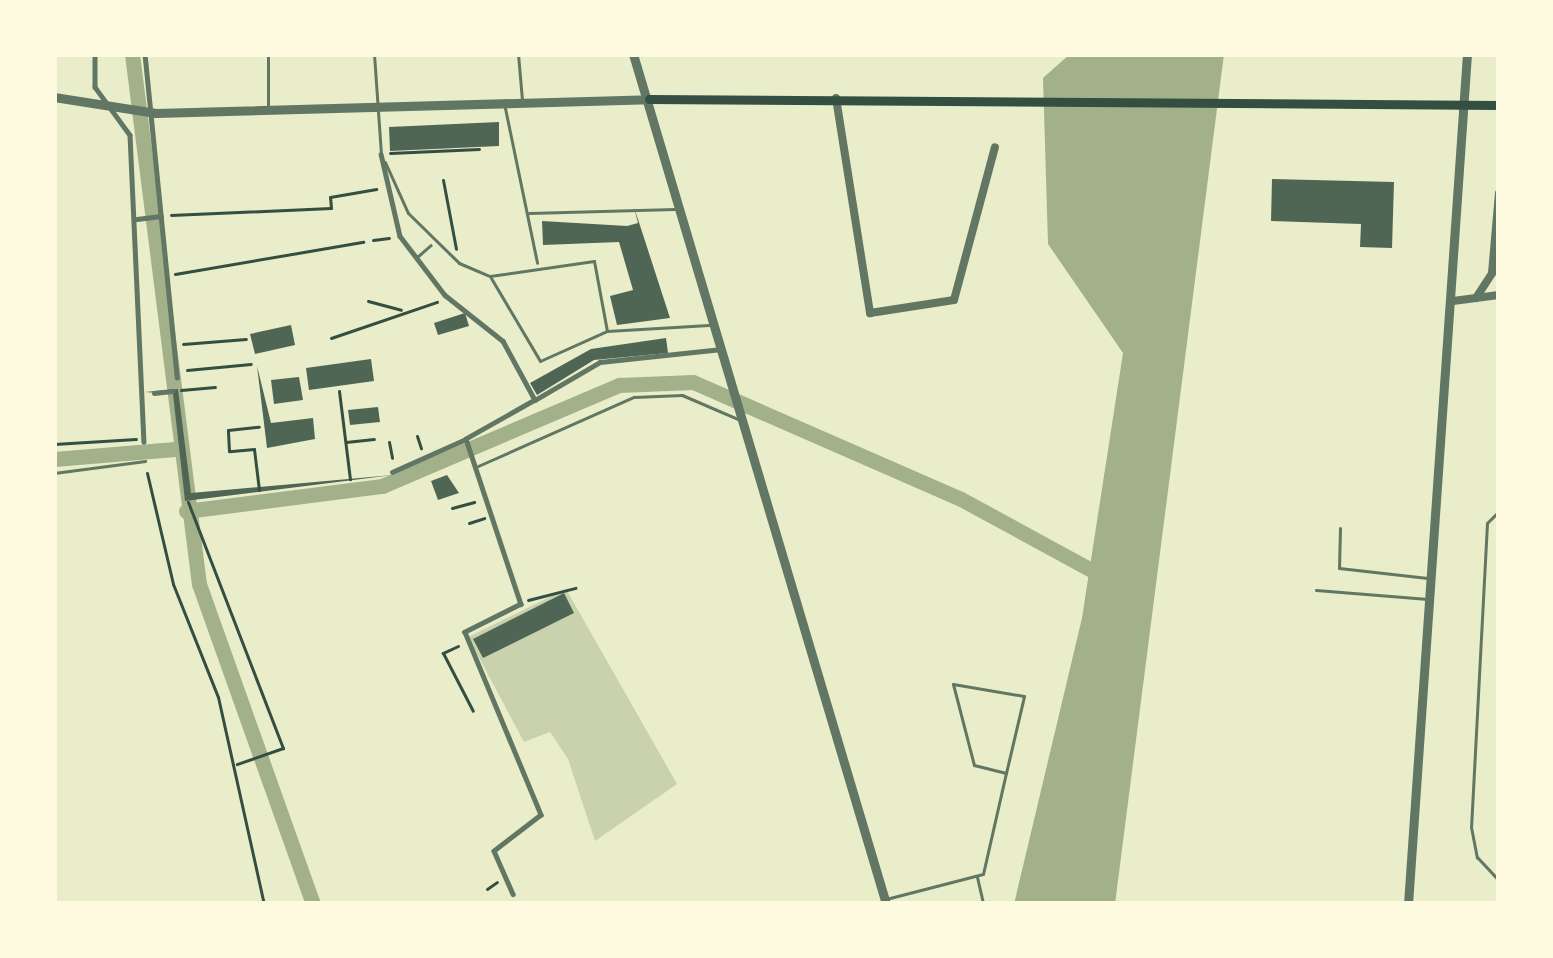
<!DOCTYPE html>
<style>
body{margin:0}
#map{position:relative;width:1553px;height:958px;overflow:hidden;background:#e9edc9;font-family:"Golos Text",sans-serif}
div>[style]{position:absolute}
[style*='--x']{left:calc(var(--x)*1px);top:calc(var(--y)*1px);width:calc(var(--w)*1px);rotate:calc(var(--a)*1deg)}
.green>*{inset:0;background:#cad2ad}
.water>*{inset:0;background:#a3b18a}
.canal>*{height:15px;margin:-7.5px;padding:0 7.5px;transform-origin:7.5px;border-radius:7.5px;background:#a3b18a}
.building>*{inset:0;background:#4f6655}
.path>*{height:3px;margin:-1.5px;padding:0 1.5px;transform-origin:1.5px;border-radius:1.5px;background:#344e41}
.service>*{height:3px;margin:-1.5px;padding:0 1.5px;transform-origin:1.5px;border-radius:1.5px;background:#617663}
.pedestrian>*{height:4.5px;margin:-2.25px;padding:0 2.25px;transform-origin:2.25px;border-radius:2.25px;background:#617663}
.minor>*{height:8px;margin:-4px;padding:0 4px;transform-origin:4px;border-radius:4px;background:#617663}
.tertiary>*{height:9px;margin:-4.5px;padding:0 4.5px;transform-origin:4.5px;border-radius:4.5px;background:#617663}
.secondary>*{height:9px;margin:-4.5px;padding:0 4.5px;transform-origin:4.5px;border-radius:4.5px;background:#344e41}
span{translate:-50% -50%;white-space:nowrap;text-align:center;line-height:1.15;-webkit-text-stroke:12px #fefae0;paint-order:stroke}
.frame{position:absolute;inset:0;border:57px solid #fefae0;pointer-events:none}
</style>
<div id="map">
<div class="green">
<i style="clip-path:polygon(566px 589px,677px 784px,595px 841px,568px 759px,550px 732px,524px 742px,468px 637px)"></i>
</div>
<div class="water">
<i style="clip-path:polygon(1070px 54px,1224px 54px,1115px 904px,1014px 904px,1082px 618px,1123px 353px,1048px 244px,1043px 78px)"></i>
</div>
<div class="canal">
<i style="--x:132;--y:54;--w:534;--a:82.8"></i>
<i style="--x:199;--y:584;--w:340;--a:70.4"></i>
<i style="--x:54;--y:459;--w:121;--a:-4.7"></i>
<i style="--x:186;--y:511;--w:198;--a:-7.3"></i>
<i style="--x:382;--y:486;--w:258;--a:-23.1"></i>
<i style="--x:619;--y:385;--w:74;--a:-2.3"></i>
<i style="--x:693;--y:382;--w:292;--a:23.6"></i>
<i style="--x:961;--y:499;--w:163;--a:28.6"></i>
</div>
<div class="building">
<i style="clip-path:polygon(499px 122px,499px 146px,390px 151px,389px 127px)"></i>
<i style="clip-path:polygon(1272px 179px,1394px 182px,1392px 248px,1360px 247px,1361px 224px,1271px 221px)"></i>
<i style="clip-path:polygon(634px 207px,670px 318px,617px 325px,610px 296px,633px 290px,619px 242px,543px 245px,542px 221px,627px 226px,638px 223px)"></i>
<i style="clip-path:polygon(465px 313px,469px 326px,438px 335px,434px 323px)"></i>
<i style="clip-path:polygon(291px 325px,295px 345px,255px 354px,250px 334px)"></i>
<i style="clip-path:polygon(666px 338px,668px 353px,594px 360px,537px 395px,530px 383px,591px 349px)"></i>
<i style="clip-path:polygon(371px 359px,374px 381px,309px 390px,306px 368px)"></i>
<i style="clip-path:polygon(257px 366px,271px 423px,313px 418px,315px 439px,267px 448px)"></i>
<i style="clip-path:polygon(299px 377px,303px 400px,274px 404px,271px 380px)"></i>
<i style="clip-path:polygon(178px 389px,191px 493px,393px 475px,185px 501px,173px 394px,145px 392px)"></i>
<i style="clip-path:polygon(378px 407px,380px 422px,350px 425px,348px 410px)"></i>
<i style="clip-path:polygon(447px 475px,459px 493px,438px 500px,431px 481px)"></i>
<i style="clip-path:polygon(564px 593px,574px 613px,483px 658px,473px 639px)"></i>
</div>
<div class="path">
<i style="--x:390;--y:153;--w:89;--a:-2.6"></i>
<i style="--x:443;--y:180;--w:70;--a:79.3"></i>
<i style="--x:171;--y:215;--w:160;--a:-2.5"></i>
<i style="--x:331;--y:208;--w:11;--a:-95"></i>
<i style="--x:330;--y:197;--w:47;--a:-9.9"></i>
<i style="--x:373;--y:240;--w:16;--a:-7"></i>
<i style="--x:175;--y:274;--w:191;--a:-9.7"></i>
<i style="--x:368;--y:301;--w:34;--a:15"></i>
<i style="--x:331;--y:338;--w:112;--a:-18.8"></i>
<i style="--x:183;--y:344;--w:63;--a:-4.5"></i>
<i style="--x:187;--y:370;--w:64;--a:-5.4"></i>
<i style="--x:181;--y:390;--w:34;--a:-5"></i>
<i style="--x:339;--y:391;--w:89;--a:82.9"></i>
<i style="--x:417;--y:436;--w:13;--a:72"></i>
<i style="--x:346;--y:442;--w:28;--a:-6"></i>
<i style="--x:389;--y:442;--w:16;--a:79"></i>
<i style="--x:54;--y:444;--w:82;--a:-3.5"></i>
<i style="--x:147;--y:473;--w:114;--a:76.8"></i>
<i style="--x:173;--y:584;--w:122;--a:68.3"></i>
<i style="--x:218;--y:697;--w:212;--a:77.5"></i>
<i style="--x:259;--y:490;--w:41;--a:-97"></i>
<i style="--x:254;--y:449;--w:25;--a:175"></i>
<i style="--x:229;--y:451;--w:21;--a:-93"></i>
<i style="--x:228;--y:430;--w:31;--a:-6"></i>
<i style="--x:188;--y:502;--w:264;--a:68.9"></i>
<i style="--x:283;--y:748;--w:49;--a:160.8"></i>
<i style="--x:452;--y:508;--w:23;--a:-15"></i>
<i style="--x:469;--y:523;--w:16;--a:-18"></i>
<i style="--x:528;--y:600;--w:49;--a:-14.3"></i>
<i style="--x:458;--y:646;--w:17;--a:155"></i>
<i style="--x:443;--y:653;--w:65;--a:62.7"></i>
<i style="--x:487;--y:889;--w:12;--a:-35"></i>
</div>
<div class="service">
<i style="--x:268;--y:54;--w:51;--a:90"></i>
<i style="--x:374;--y:54;--w:100;--a:86"></i>
<i style="--x:518;--y:54;--w:46;--a:85"></i>
<i style="--x:505;--y:108;--w:158;--a:78.3"></i>
<i style="--x:385;--y:162;--w:56;--a:65.7"></i>
<i style="--x:408;--y:213;--w:71;--a:44.4"></i>
<i style="--x:459;--y:263;--w:34;--a:23"></i>
<i style="--x:490;--y:276;--w:105;--a:-8.2"></i>
<i style="--x:594;--y:261;--w:71;--a:79.5"></i>
<i style="--x:529;--y:213;--w:146;--a:-1.6"></i>
<i style="--x:417;--y:257;--w:18;--a:-41"></i>
<i style="--x:491;--y:278;--w:96;--a:59.4"></i>
<i style="--x:540;--y:361;--w:73;--a:-24.1"></i>
<i style="--x:607;--y:331;--w:102;--a:-3.4"></i>
<i style="--x:478;--y:466;--w:171;--a:-23.9"></i>
<i style="--x:634;--y:397;--w:48;--a:-2.4"></i>
<i style="--x:682;--y:395;--w:61;--a:23.2"></i>
<i style="--x:54;--y:473;--w:92;--a:-7.5"></i>
<i style="--x:1499;--y:511;--w:17;--a:135"></i>
<i style="--x:1487;--y:523;--w:304;--a:93"></i>
<i style="--x:1471;--y:827;--w:31;--a:79"></i>
<i style="--x:1477;--y:857;--w:33;--a:47"></i>
<i style="--x:1340;--y:528;--w:40;--a:91.4"></i>
<i style="--x:1339;--y:568;--w:89;--a:6.5"></i>
<i style="--x:1316;--y:590;--w:112;--a:4.6"></i>
<i style="--x:977;--y:877;--w:28;--a:77"></i>
<i style="--x:886;--y:899;--w:100;--a:-14.5"></i>
<i style="--x:983;--y:874;--w:104;--a:-77.2"></i>
<i style="--x:1006;--y:773;--w:79;--a:-76.8"></i>
<i style="--x:1024;--y:696;--w:72;--a:-170.4"></i>
<i style="--x:953;--y:684;--w:84;--a:75.5"></i>
<i style="--x:974;--y:765;--w:33;--a:14"></i>
</div>
<div class="pedestrian">
<i style="--x:95;--y:54;--w:33;--a:90"></i>
<i style="--x:95;--y:87;--w:59;--a:53.9"></i>
<i style="--x:130;--y:135;--w:307;--a:87.4"></i>
<i style="--x:145;--y:54;--w:325;--a:84.3"></i>
<i style="--x:381;--y:154;--w:84;--a:77"></i>
<i style="--x:400;--y:236;--w:74;--a:52.7"></i>
<i style="--x:445;--y:295;--w:74;--a:38.4"></i>
<i style="--x:503;--y:341;--w:67;--a:61.5"></i>
<i style="--x:535;--y:400;--w:79;--a:150.5"></i>
<i style="--x:466;--y:439;--w:174;--a:71.6"></i>
<i style="--x:521;--y:604;--w:63;--a:153.4"></i>
<i style="--x:465;--y:632;--w:198;--a:67.4"></i>
<i style="--x:541;--y:815;--w:59;--a:142.5"></i>
<i style="--x:494;--y:851;--w:47;--a:66.2"></i>
<i style="--x:137;--y:219;--w:24;--a:-7"></i>
<i style="--x:154;--y:393;--w:18;--a:-6"></i>
<i style="--x:535;--y:400;--w:75;--a:-30.3"></i>
<i style="--x:600;--y:362;--w:122;--a:-6.1"></i>
<i style="--x:392;--y:472;--w:81;--a:-24"></i>
</div>
<div class="minor">
<i style="--x:836;--y:98;--w:218;--a:81"></i>
<i style="--x:870;--y:313;--w:85;--a:-8.8"></i>
<i style="--x:954;--y:300;--w:158;--a:-75"></i>
<i style="--x:1476;--y:298;--w:30;--a:-57"></i>
<i style="--x:1492;--y:273;--w:80;--a:-85"></i>
<i style="--x:1453;--y:301;--w:46;--a:-7.4"></i>
</div>
<div class="tertiary">
<i style="--x:633;--y:54;--w:887;--a:73.42"></i>
<i style="--x:54;--y:97;--w:103;--a:8.9"></i>
<i style="--x:156;--y:113;--w:493;--a:-1.6"></i>
<i style="--x:1408;--y:904;--w:852;--a:-86.03"></i>
</div>
<div class="secondary">
<i style="--x:649;--y:99;--w:850;--a:0.4"></i>
</div>
<div class="frame"></div>
</div>
